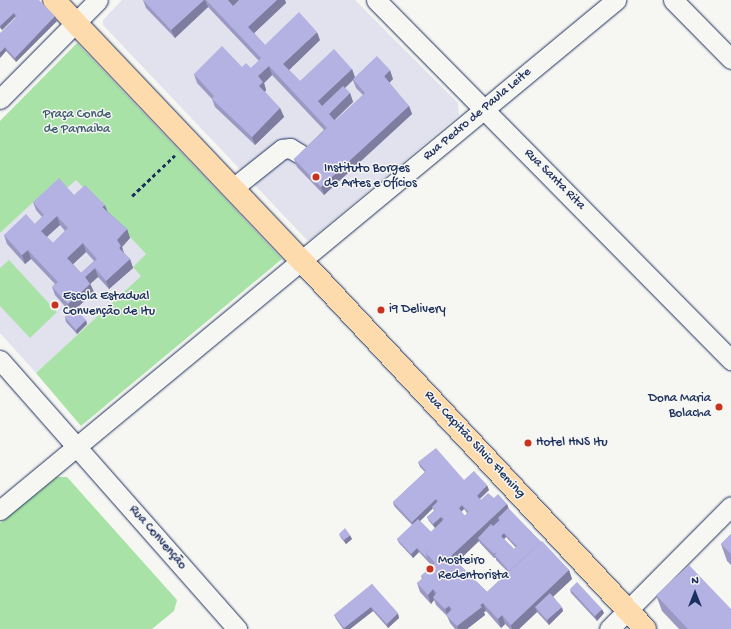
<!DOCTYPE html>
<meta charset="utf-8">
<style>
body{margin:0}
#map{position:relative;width:731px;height:629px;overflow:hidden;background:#f6f6f2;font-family:"Gochi Hand",sans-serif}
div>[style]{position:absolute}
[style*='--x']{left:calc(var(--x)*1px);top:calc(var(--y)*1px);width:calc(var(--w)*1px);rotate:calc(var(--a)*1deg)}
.built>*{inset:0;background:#e2e2ee}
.green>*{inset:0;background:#a8e2a7}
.path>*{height:2.5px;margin-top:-1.25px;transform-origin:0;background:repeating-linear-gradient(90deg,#1b2f5e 0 4px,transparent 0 7px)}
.roads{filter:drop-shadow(0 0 1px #1b2f5e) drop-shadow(0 0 1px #1b2f5e)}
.minor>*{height:19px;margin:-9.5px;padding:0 9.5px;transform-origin:9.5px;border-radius:9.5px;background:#f6f6f2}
.major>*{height:22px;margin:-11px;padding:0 11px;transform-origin:11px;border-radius:11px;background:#fedbac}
.wall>*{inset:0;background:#9b99c3}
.shaded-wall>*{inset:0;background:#7e7d9f}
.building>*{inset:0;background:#b4b2e3}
.dots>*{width:11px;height:11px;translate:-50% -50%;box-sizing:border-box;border:2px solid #f6f6f2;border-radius:50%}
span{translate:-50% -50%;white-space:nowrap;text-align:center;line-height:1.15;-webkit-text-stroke:3px #f6f6f2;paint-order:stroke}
.street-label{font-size:13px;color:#1b2f5e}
.park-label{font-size:13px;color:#3e5c70}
.poi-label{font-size:13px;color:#1b2f5e}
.left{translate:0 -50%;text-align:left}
.right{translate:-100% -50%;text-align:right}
.north{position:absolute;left:675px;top:573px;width:40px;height:40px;-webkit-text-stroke:3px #f6f6f2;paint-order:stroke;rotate:0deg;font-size:11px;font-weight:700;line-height:16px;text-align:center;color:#1b2f5e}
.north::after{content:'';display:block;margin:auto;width:14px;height:18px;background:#1b2f5e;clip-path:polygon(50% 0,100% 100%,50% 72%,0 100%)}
</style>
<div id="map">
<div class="built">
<i style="clip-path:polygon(122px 0,355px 0,458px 103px,459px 115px,310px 240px,307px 240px,103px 25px,103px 20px)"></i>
<i style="clip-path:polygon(57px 180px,76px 180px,146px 254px,141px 276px,36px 373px,0 333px,0 233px)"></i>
</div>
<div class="green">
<i style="clip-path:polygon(77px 43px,282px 259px,81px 426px,36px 373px,141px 276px,133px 267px,146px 254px,76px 180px,66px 189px,57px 180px,0 233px,0 121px)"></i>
<i style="clip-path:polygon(9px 260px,57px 312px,30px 338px,0 306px,0 268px)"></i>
<i style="clip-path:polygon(57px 477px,67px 477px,177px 600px,174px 611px,152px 629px,0 629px,0 523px)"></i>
</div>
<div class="path">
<i style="--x:132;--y:196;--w:59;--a:-43.6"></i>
</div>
<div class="roads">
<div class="minor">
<i style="--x:376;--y:0;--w:506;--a:45.4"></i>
<i style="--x:673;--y:0;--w:83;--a:45.5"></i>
<i style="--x:0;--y:99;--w:139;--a:-45.3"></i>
<i style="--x:233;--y:188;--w:63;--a:-38.5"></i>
<i style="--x:282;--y:149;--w:8;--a:-7"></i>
<i style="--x:290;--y:148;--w:12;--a:31"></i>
<i style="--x:0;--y:360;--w:359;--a:48.6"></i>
<i style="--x:0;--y:510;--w:800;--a:-39.62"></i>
<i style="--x:609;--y:629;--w:173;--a:-45.2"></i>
</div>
<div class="major">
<i style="--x:54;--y:0;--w:360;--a:46.5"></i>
<i style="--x:302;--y:261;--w:503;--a:47.01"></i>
</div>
</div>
<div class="wall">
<i style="clip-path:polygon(0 0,57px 21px,16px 62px,6px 51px,0 58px,16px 18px,15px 17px,2px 30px,0 28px)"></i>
<i style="clip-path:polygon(evenodd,143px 0,285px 0,286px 3px,254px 33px,265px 45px,320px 40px,289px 70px,300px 81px,352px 69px,355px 77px,393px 79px,389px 83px,409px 106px,412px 114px,324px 195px,297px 167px,294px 159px,324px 130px,272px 75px,264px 83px,266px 90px,265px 92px,280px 108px,284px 117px,255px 145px,215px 107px,212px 99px,197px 83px,194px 74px,242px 67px,251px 68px,259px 61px,208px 7px,175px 38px,146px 8px,143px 0,353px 80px,356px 88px,363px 95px,335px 121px,335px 120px,353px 102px,350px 93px,345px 88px,353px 80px)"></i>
<i style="clip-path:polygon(evenodd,74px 195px,107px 211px,127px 229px,130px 238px,122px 247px,124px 253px,130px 259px,133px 268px,109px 289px,98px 277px,90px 283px,94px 292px,76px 309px,87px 324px,77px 334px,66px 322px,65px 317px,70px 312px,55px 295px,52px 287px,55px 284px,31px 259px,25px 264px,7px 244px,4px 235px,35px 224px,42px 217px,36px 210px,33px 202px,74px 195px,60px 225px,65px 231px,53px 243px,47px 237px,60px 225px,74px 195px,86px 252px,94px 261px,81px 273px,73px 264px,86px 252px)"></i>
<i style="clip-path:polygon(evenodd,418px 462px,489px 490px,480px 499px,481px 500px,494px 498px,507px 504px,508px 508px,541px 542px,569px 570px,572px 579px,553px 596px,563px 611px,549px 625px,537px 612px,519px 629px,510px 629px,505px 624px,501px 628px,486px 611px,484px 612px,485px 615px,467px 629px,455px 629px,450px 623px,447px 616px,436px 605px,434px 600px,431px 604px,420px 592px,417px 583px,422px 579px,421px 576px,432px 566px,419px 552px,413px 558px,399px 543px,397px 539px,412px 525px,394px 506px,393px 502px,425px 472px,420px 467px,418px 462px,433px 508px,434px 511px,427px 517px,429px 521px,435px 528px,431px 532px,420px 521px,433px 508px,418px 462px,464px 509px,467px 513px,465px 516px,461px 512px,464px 509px,418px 462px,506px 537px,516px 548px,514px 549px,504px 539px,506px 537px,418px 462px,479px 541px,480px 543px,494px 558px,496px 558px,496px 560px,508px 572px,487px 592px,457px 562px,479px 541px)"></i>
<i style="clip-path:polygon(339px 534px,352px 539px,346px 544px,341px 538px)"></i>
<i style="clip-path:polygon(731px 534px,731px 565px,727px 561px,721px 544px)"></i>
<i style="clip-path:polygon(372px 584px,399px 618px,388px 628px,373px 611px,350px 629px,343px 629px,336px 619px,334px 615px)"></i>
<i style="clip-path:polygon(570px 589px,604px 613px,597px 621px,571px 593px)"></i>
<i style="clip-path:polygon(656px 595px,731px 629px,679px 629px,662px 611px)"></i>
</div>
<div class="shaded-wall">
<i style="clip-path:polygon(204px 0,205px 0,208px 7px,175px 38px,171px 30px)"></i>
<i style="clip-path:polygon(228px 0,241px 0,231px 9px)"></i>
<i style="clip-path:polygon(277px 0,285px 0,286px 3px,251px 36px,248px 27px)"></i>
<i style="clip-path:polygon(14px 13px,15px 17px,2px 30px,0 26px)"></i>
<i style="clip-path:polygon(55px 16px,57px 21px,16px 62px,15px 58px)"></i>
<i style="clip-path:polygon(317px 32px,320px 40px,286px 73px,283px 64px)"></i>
<i style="clip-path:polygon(5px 47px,6px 51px,0 58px,0 52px)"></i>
<i style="clip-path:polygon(269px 66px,272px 75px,264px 83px,266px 90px,262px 94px,259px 86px,258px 76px)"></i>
<i style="clip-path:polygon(352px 69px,355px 78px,322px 110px,318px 101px)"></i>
<i style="clip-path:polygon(390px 70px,393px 79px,387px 85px,384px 76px)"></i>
<i style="clip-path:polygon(350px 93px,353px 102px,332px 122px,329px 114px)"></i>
<i style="clip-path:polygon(409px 106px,412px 114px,324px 195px,321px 187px)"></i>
<i style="clip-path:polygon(280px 108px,284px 117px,255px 145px,252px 137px)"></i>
<i style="clip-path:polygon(105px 205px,108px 213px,102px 207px)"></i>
<i style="clip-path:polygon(57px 216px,60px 225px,44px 239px,41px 231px)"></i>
<i style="clip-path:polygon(127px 229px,130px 238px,122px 247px,124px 254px,122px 256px,117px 240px)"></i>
<i style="clip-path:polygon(83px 243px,86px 252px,70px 267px,67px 258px)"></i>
<i style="clip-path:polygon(28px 250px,31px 259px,25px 264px,22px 255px)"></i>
<i style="clip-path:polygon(130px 259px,133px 268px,109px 289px,106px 281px)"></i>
<i style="clip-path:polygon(95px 268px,98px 277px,88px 286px,85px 277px)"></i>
<i style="clip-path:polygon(90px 284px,94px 292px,71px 313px,68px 304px)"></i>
<i style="clip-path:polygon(86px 320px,87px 324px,77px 334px,76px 330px)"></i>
<i style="clip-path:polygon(487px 485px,489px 490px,478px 500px,477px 496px)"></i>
<i style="clip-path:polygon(436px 499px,437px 504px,432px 507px,433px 508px,414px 527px,412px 522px)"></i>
<i style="clip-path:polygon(507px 504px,510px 512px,500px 520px,498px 518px,499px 522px,478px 538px,479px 541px,454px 565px,451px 556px)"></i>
<i style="clip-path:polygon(462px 505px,464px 509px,460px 513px,459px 508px)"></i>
<i style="clip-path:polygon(441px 517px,443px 521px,435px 528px,433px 524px)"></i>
<i style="clip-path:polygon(504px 533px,506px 537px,503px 540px,501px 536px)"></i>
<i style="clip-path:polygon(350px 535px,352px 539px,346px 544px,344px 540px)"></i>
<i style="clip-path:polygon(417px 548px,419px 552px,413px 558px,411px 554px)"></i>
<i style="clip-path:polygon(569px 570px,572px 579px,538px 611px,535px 607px,537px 612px,519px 629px,512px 629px,511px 625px)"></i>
<i style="clip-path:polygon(433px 589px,436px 598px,433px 597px,434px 600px,431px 604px,428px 595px)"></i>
<i style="clip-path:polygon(483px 603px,486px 611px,484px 612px,485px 615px,467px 629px,458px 629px,457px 626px)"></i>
<i style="clip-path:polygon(449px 606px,452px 614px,448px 617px,445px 609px)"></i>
<i style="clip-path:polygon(371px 607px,373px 611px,350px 629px,345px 629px,344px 628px)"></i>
<i style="clip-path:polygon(562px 607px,563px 611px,549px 625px,547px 620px)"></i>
<i style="clip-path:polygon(602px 609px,604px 613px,597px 621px,595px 616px)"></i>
<i style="clip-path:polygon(398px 613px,399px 618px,388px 628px,387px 624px)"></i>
<i style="clip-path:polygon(502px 615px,505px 624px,501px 628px,498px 619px)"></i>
</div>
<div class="building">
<i style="clip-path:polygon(0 0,39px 0,55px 16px,15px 58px,5px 47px,0 52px,0 33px,17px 16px,14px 13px,0 26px)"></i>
<i style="clip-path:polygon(143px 0,204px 0,171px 30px)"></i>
<i style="clip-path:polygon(206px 0,228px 0,233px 6px,239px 0,277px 0,248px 27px,265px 45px,299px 12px,317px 32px,283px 64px,300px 81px,334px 49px,352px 69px,318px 101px,322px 106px,343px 86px,350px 93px,329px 114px,335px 121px,365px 93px,353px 79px,377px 56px,390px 70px,384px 76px,409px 106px,321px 187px,294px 159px,327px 128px,269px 66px,258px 76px,263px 82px,259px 86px,280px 108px,252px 137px,212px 99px,214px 96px,194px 74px,222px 46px,242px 67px,246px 63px,251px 68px,261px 58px)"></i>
<i style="clip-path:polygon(evenodd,59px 178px,74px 195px,85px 185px,105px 205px,102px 207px,127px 229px,117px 240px,121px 246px,119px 248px,130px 259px,106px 281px,95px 268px,85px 277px,90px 284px,68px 304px,52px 287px,58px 282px,28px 250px,22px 255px,4px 235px,26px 214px,35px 224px,44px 215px,33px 202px,59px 178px,57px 216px,68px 228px,53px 243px,41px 231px,57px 216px,59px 178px,83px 243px,97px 259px,81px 273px,67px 258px,83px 243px)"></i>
<i style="clip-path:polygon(75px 308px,86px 320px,76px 330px,65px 317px)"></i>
<i style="clip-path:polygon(436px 448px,464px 480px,474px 471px,487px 485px,477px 496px,481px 500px,469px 512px,462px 505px,459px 508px,465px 516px,426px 553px,427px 558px,417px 548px,411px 554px,397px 539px,418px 519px,431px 532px,444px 519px,441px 517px,433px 524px,427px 517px,435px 510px,432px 507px,438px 501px,436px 499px,412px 522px,393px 502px,426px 471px,418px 462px)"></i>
<i style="clip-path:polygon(488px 493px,494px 498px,498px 494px,507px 504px,451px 556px,487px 592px,542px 541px,569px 570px,511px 625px,502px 615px,498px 619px,483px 603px,480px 605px,482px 607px,457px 626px,446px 615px,452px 609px,449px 606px,445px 609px,433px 597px,437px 593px,433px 589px,428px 595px,417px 583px,423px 578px,421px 576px,435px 563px,426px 553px)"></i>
<i style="clip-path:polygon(evenodd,508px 508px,541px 542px,509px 571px,495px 555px,497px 553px,493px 553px,478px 538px,491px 524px,493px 526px,500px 520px,498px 518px,508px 508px,504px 533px,517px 546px,514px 549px,501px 536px,504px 533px)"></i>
<i style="clip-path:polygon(345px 528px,350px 535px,344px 540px,339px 534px)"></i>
<i style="clip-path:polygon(731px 534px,731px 554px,721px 544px)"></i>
<i style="clip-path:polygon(689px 565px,731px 609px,731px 629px,688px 629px,656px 595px)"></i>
<i style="clip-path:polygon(577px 582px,602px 609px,595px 616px,570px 589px)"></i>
<i style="clip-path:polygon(372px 584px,398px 613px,387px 624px,371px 607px,344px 628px,334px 615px)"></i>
<i style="clip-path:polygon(550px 593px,562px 607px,547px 620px,535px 607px)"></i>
</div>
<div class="dots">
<i style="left:316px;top:177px;background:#c8321e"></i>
<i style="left:55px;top:305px;background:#c8321e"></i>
<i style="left:381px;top:310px;background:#c8321e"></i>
<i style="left:719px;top:407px;background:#c8321e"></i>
<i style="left:528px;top:443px;background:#c8321e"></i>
<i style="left:430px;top:569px;background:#c8321e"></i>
</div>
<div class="street-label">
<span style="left:478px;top:115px;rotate:-40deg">Rua Pedro de Paula Leite</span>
<span style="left:554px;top:180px;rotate:45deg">Rua Santa Rita</span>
<span style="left:474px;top:445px;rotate:47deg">Rua Capitão Sílvio Fleming</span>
<span style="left:157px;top:538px;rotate:49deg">Rua Convenção</span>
</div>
<div class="park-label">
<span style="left:77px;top:123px">Praça Conde<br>de Parnaiba</span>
</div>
<div class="poi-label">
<span class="left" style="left:324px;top:177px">Instituto Borges<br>de Artes e Ofícios</span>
<span class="left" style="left:63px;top:305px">Escola Estadual<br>Convenção de Itu</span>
<span class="left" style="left:389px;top:310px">i9 Delivery</span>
<span class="right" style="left:711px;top:407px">Dona Maria<br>Bolacha</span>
<span class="left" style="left:536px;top:443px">Hotel HNS Itu</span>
<span class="left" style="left:438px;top:569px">Mosteiro<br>Redentorista</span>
</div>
<div class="north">N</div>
</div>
